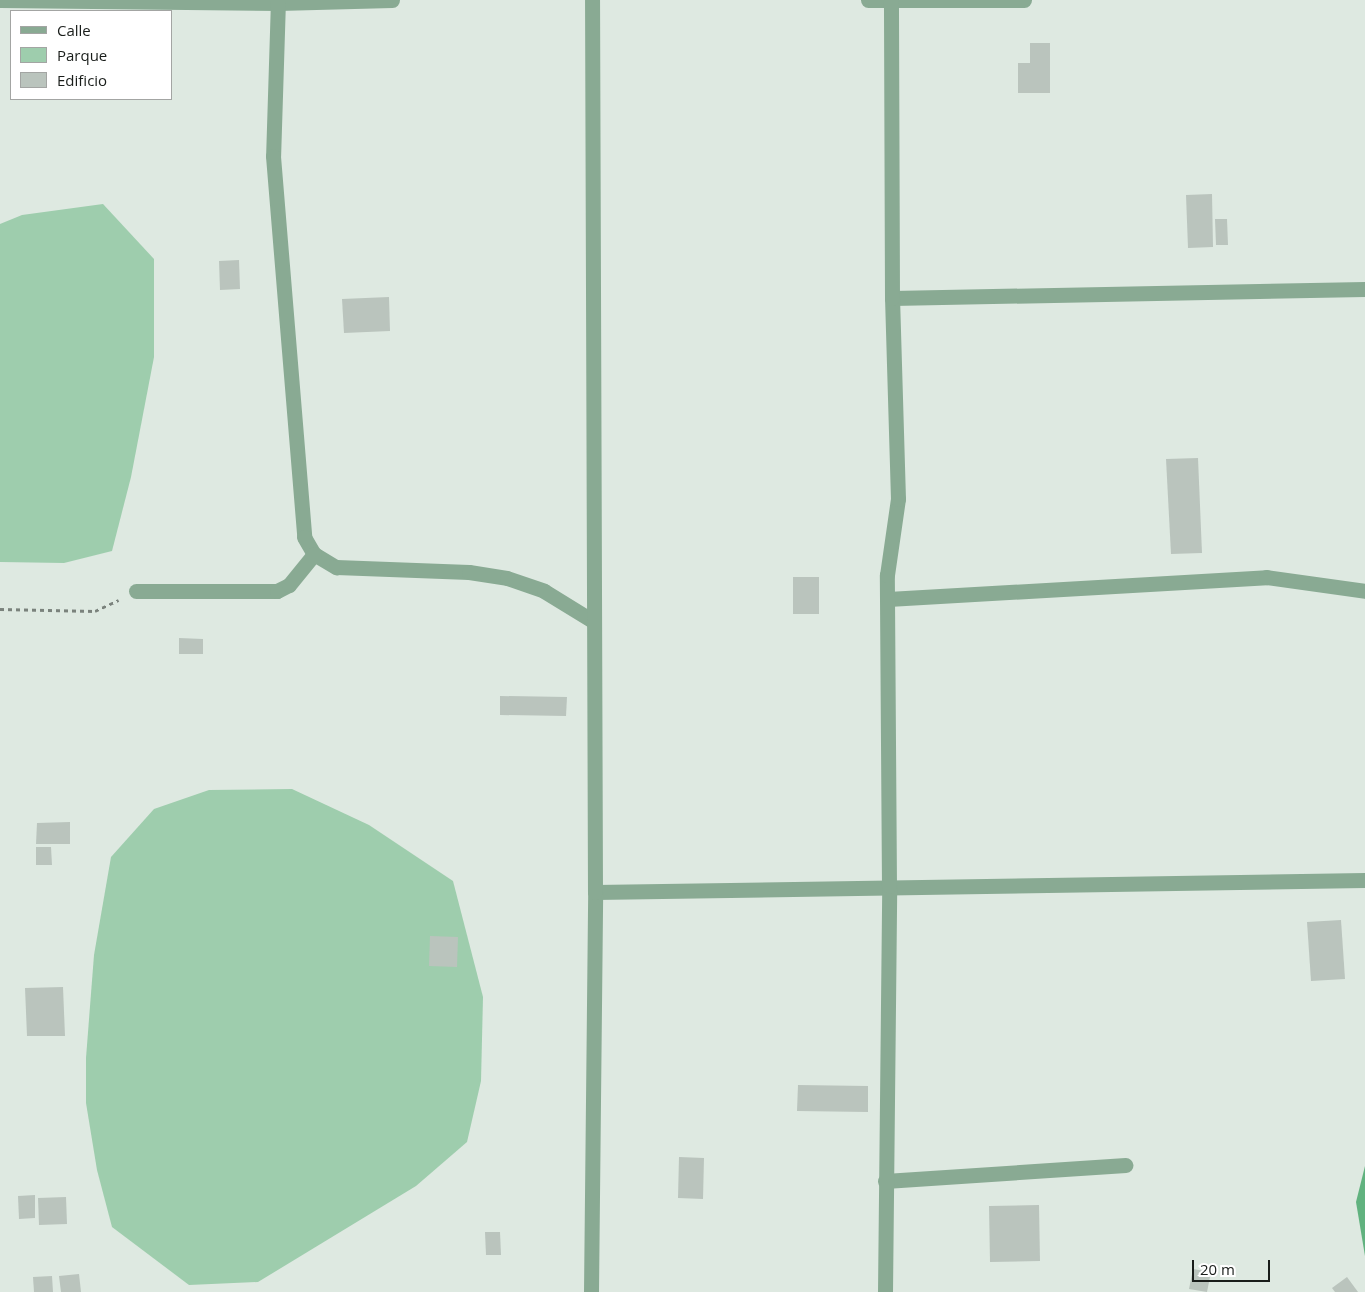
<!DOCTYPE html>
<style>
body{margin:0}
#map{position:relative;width:1365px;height:1292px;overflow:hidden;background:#dee9e1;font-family:"Open Sans",sans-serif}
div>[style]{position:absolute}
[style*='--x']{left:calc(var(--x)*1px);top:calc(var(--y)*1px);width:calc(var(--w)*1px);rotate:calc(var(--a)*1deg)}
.green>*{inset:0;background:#9ecdad}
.water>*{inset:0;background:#61b27f}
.building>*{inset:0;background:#bac4bd}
.path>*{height:3px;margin-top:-1.5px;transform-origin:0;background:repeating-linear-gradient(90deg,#7a827c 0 4px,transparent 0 8px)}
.minor>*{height:15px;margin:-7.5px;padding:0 7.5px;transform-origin:7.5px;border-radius:7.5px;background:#89aa93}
span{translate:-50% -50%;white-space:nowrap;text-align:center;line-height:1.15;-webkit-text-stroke:4.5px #fff;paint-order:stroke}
.legend{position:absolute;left:10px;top:10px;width:162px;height:90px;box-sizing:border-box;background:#fff;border:1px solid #a3a5a3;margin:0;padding:6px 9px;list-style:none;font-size:15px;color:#191d1a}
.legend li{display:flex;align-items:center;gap:10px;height:25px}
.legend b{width:25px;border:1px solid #a3a5a3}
.scale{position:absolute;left:1192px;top:1260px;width:78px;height:22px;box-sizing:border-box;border:2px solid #191d1a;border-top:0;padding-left:6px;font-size:15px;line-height:18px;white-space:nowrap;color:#191d1a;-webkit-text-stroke:4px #fff;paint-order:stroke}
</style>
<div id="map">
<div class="green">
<i style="clip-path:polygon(103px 204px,154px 259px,154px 357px,131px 477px,112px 551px,64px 563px,0 562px,0 224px,22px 215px)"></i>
<i style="clip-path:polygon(292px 789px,369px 825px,453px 881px,483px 997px,481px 1081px,467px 1142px,416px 1186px,258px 1282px,189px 1285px,112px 1227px,97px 1170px,86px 1103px,86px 1058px,94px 955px,111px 857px,154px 809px,209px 790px)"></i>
</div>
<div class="water">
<i style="clip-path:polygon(1365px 1166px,1365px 1256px,1356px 1202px)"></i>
</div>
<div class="building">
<i style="clip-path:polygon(1030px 43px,1050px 43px,1050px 93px,1018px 93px,1018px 63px,1030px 63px)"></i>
<i style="clip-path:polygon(1212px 194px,1213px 247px,1188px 248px,1186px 195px)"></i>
<i style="clip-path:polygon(1215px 219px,1227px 219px,1228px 245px,1216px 245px)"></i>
<i style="clip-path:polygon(239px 260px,240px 289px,220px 290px,219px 261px)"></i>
<i style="clip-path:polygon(389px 297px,390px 331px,344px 333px,342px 299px)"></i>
<i style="clip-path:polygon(1198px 458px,1202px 553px,1171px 554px,1166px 459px)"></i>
<i style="clip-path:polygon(793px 577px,819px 577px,819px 614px,793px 614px)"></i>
<i style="clip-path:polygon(179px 638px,203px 639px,203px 654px,179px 654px)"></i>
<i style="clip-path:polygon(500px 696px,567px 697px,566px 716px,500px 715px)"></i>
<i style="clip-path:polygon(70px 822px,70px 844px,36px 844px,37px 823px)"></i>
<i style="clip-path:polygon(36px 847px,51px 847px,52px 865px,36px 865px)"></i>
<i style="clip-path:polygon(1341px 920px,1345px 979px,1311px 981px,1307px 922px)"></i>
<i style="clip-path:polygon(430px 936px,458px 937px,457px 967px,429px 966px)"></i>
<i style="clip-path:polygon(63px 987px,65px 1036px,27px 1036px,25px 988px)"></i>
<i style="clip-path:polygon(798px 1085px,868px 1086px,868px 1112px,797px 1111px)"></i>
<i style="clip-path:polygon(679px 1157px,704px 1158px,703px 1199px,678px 1198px)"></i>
<i style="clip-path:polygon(35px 1195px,35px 1218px,19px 1219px,18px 1196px)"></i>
<i style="clip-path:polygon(66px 1197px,67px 1224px,39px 1225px,38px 1198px)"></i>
<i style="clip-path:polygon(1039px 1205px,1040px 1261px,990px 1262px,989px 1206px)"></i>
<i style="clip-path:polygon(485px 1232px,500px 1232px,501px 1255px,486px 1255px)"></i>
<i style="clip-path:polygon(1193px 1269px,1211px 1272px,1207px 1292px,1189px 1289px)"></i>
<i style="clip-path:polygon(79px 1274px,81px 1292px,61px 1292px,59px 1276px)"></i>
<i style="clip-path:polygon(52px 1276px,53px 1292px,34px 1292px,33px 1277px)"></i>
<i style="clip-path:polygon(1347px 1277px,1358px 1292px,1335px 1292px,1332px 1288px)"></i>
</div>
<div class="path">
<i style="--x:0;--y:609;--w:95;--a:1.2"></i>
<i style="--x:95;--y:611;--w:26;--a:-25"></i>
</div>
<div class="minor">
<i style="--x:0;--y:0;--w:278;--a:0.6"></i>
<i style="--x:278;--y:3;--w:114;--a:-1.5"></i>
<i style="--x:278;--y:0;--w:156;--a:91.8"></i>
<i style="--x:273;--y:156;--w:382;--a:85.3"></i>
<i style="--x:304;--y:537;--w:20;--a:60"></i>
<i style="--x:314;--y:554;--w:26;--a:31"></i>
<i style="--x:336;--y:567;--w:133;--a:2.2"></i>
<i style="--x:469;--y:572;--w:38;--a:9"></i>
<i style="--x:507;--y:578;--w:39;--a:19"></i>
<i style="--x:544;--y:591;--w:57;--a:31.5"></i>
<i style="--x:868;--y:0;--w:156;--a:0"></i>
<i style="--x:892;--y:298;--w:473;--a:-1.1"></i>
<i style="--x:136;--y:591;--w:141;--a:0"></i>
<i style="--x:277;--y:591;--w:13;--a:-27"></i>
<i style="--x:289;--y:585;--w:40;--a:-51"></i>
<i style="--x:888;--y:599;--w:379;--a:-3.3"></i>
<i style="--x:1266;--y:577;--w:100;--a:8"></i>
<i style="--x:595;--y:892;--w:770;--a:-0.89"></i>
<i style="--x:885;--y:1181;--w:241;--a:-3.8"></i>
<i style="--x:591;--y:1292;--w:400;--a:-89.4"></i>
<i style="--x:595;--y:892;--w:892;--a:-90.19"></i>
<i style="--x:885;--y:1292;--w:406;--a:-89.4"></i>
<i style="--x:889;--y:886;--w:311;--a:-90.4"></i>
<i style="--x:887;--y:575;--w:77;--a:-81.8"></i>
<i style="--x:898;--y:499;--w:201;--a:-91.7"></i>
<i style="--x:892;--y:298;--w:298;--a:-90.2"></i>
</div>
<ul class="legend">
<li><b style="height:6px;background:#89aa93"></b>Calle</li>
<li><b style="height:14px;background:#9ecdad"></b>Parque</li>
<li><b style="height:14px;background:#bac4bd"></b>Edificio</li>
</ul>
<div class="scale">20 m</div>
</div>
